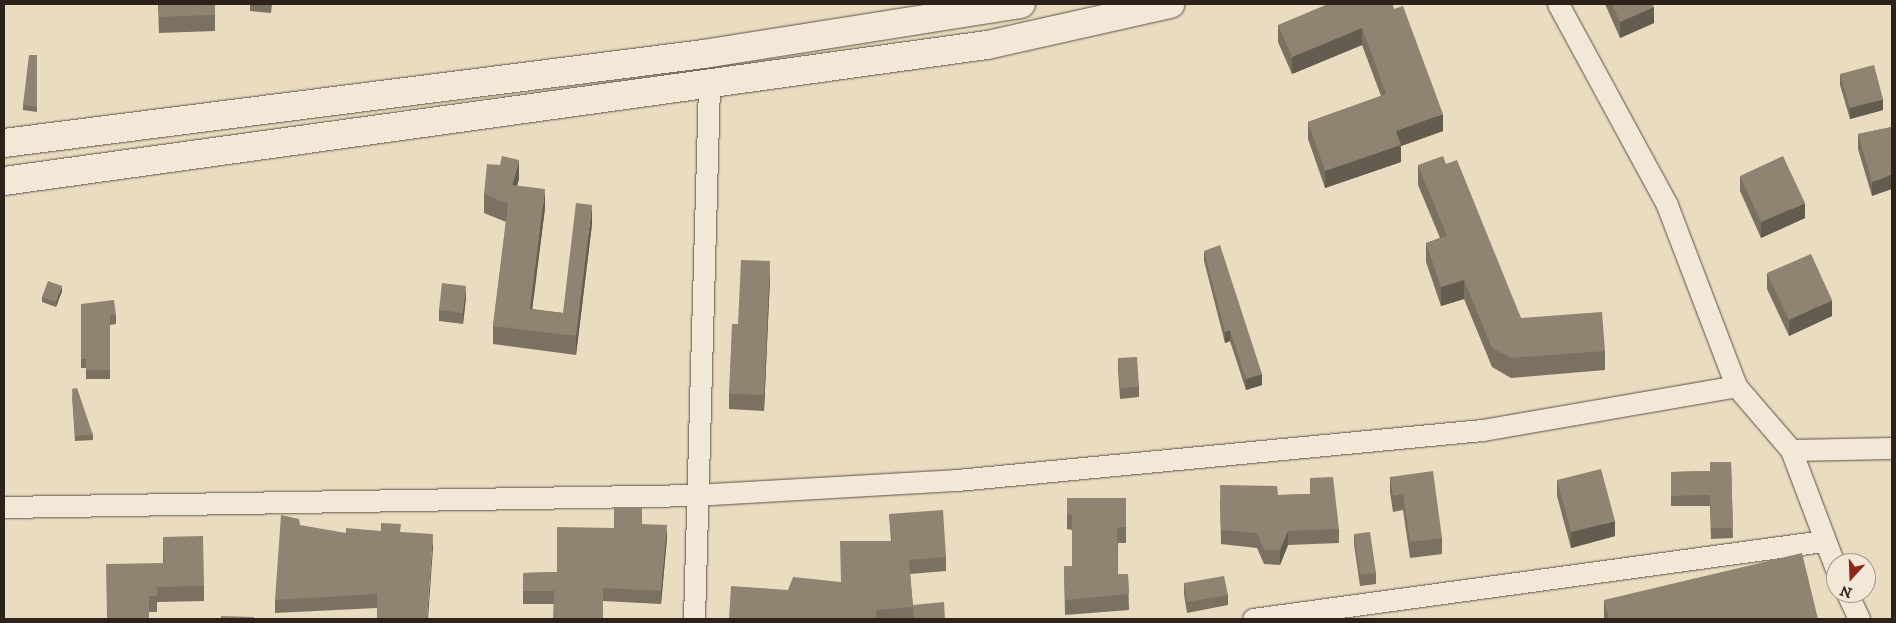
<!DOCTYPE html>
<style>
body{margin:0}
#map{position:relative;width:1896px;height:623px;overflow:hidden;background:#e9dcc1;font-family:"IM FELL DW Pica",serif}
div>[style]{position:absolute}
[style*='--x']{left:calc(var(--x)*1px);top:calc(var(--y)*1px);width:calc(var(--w)*1px);rotate:calc(var(--a)*1deg)}
.roads{filter:drop-shadow(0 0 1px #5c5044) drop-shadow(0 0 1px #5c5044)}
.minor>*{height:21px;margin:-10.5px;padding:0 10.5px;transform-origin:10.5px;border-radius:10.5px;background:#f1e8d7}
.secondary>*{height:28px;margin:-14px;padding:0 14px;transform-origin:14px;border-radius:14px;background:#f1e8d7}
.wall>*{inset:0;background:#7b7161}
.shaded-wall>*{inset:0;background:#645c4f}
.building>*{inset:0;background:#8f8371}
span{translate:-50% -50%;white-space:nowrap;text-align:center;line-height:1.15;-webkit-text-stroke:4px #f1e8d7;paint-order:stroke}
.frame{position:absolute;inset:0;border:5px solid #2d221a;pointer-events:none}
.north{position:absolute;left:1826px;top:553px;width:50px;height:50px;box-sizing:border-box;background:#f1e8d7;border:1px solid #a3998b;border-radius:50%;rotate:200deg;font-size:14px;font-weight:700;line-height:20px;text-align:center;color:#2d221a}
.north::after{content:'';display:block;margin:auto;width:18px;height:22px;background:#8f2418;clip-path:polygon(50% 0,100% 100%,50% 72%,0 100%)}
</style>
<div id="map">
<div class="roads">
<div class="minor">
<i style="--x:1558;--y:4;--w:229;--a:61.5"></i>
<i style="--x:1667;--y:205;--w:194;--a:69.1"></i>
<i style="--x:1736;--y:386;--w:84;--a:49.3"></i>
<i style="--x:1791;--y:450;--w:127;--a:69.3"></i>
<i style="--x:1791;--y:450;--w:101;--a:-1.1"></i>
<i style="--x:4;--y:507;--w:692;--a:-0.99"></i>
<i style="--x:696;--y:495;--w:261;--a:-3.3"></i>
<i style="--x:957;--y:480;--w:527;--a:-5.44"></i>
<i style="--x:1482;--y:430;--w:258;--a:-9.8"></i>
<i style="--x:1847;--y:593;--w:29;--a:65"></i>
<i style="--x:694;--y:619;--w:535;--a:-88.39"></i>
<i style="--x:1253;--y:619;--w:575;--a:-7.79"></i>
</div>
<div class="secondary">
<i style="--x:4;--y:143;--w:706;--a:-7.25"></i>
<i style="--x:704;--y:54;--w:321;--a:-9"></i>
<i style="--x:4;--y:181;--w:992;--a:-7.88"></i>
<i style="--x:987;--y:45;--w:188;--a:-12.6"></i>
</div>
</div>
<div class="wall">
<i style="clip-path:polygon(158px 4px,215px 4px,215px 31px,159px 33px)"></i>
<i style="clip-path:polygon(250px 4px,272px 4px,271px 13px,250px 11px)"></i>
<i style="clip-path:polygon(1392px 4px,1443px 131px,1401px 146px,1401px 162px,1325px 188px,1308px 139px,1308px 122px,1381px 96px,1362px 45px,1292px 74px,1278px 42px,1278px 25px)"></i>
<i style="clip-path:polygon(1605px 4px,1652px 4px,1654px 23px,1620px 38px)"></i>
<i style="clip-path:polygon(37px 55px,37px 112px,23px 110px,23px 105px)"></i>
<i style="clip-path:polygon(1840px 74px,1883px 110px,1850px 119px,1840px 85px)"></i>
<i style="clip-path:polygon(1892px 127px,1872px 196px,1858px 149px,1858px 134px)"></i>
<i style="clip-path:polygon(1446px 164px,1521px 318px,1605px 351px,1605px 370px,1511px 378px,1492px 367px,1464px 299px,1441px 306px,1426px 262px,1426px 243px,1440px 238px,1418px 185px,1418px 165px)"></i>
<i style="clip-path:polygon(1740px 176px,1805px 218px,1761px 238px,1740px 191px)"></i>
<i style="clip-path:polygon(519px 179px,517px 185px,545px 208px,532px 309px,563px 313px,592px 224px,576px 355px,493px 344px,493px 326px,506px 222px,484px 213px,484px 194px)"></i>
<i style="clip-path:polygon(1204px 251px,1262px 385px,1246px 390px,1230px 341px,1225px 343px,1204px 261px)"></i>
<i style="clip-path:polygon(1767px 273px,1832px 316px,1789px 336px,1767px 289px)"></i>
<i style="clip-path:polygon(770px 277px,764px 411px,729px 409px,729px 394px,738px 324px)"></i>
<i style="clip-path:polygon(62px 291px,56px 307px,42px 302px,42px 297px)"></i>
<i style="clip-path:polygon(466px 297px,463px 324px,439px 321px,439px 310px)"></i>
<i style="clip-path:polygon(81px 304px,116px 315px,116px 324px,110px 325px,110px 379px,86px 379px,86px 368px,81px 368px)"></i>
<i style="clip-path:polygon(1118px 358px,1139px 387px,1139px 397px,1120px 399px,1118px 369px)"></i>
<i style="clip-path:polygon(72px 395px,93px 435px,93px 440px,75px 441px)"></i>
<i style="clip-path:polygon(1731px 462px,1733px 538px,1711px 539px,1710px 506px,1671px 506px,1671px 472px,1710px 471px)"></i>
<i style="clip-path:polygon(1390px 477px,1442px 538px,1442px 554px,1410px 558px,1403px 510px,1393px 512px,1390px 492px)"></i>
<i style="clip-path:polygon(1310px 478px,1339px 529px,1339px 543px,1288px 545px,1280px 565px,1264px 564px,1257px 548px,1221px 544px,1220px 499px,1278px 495px,1310px 494px)"></i>
<i style="clip-path:polygon(1557px 480px,1615px 536px,1571px 548px,1557px 496px)"></i>
<i style="clip-path:polygon(1067px 498px,1126px 498px,1126px 543px,1118px 543px,1118px 574px,1128px 574px,1129px 610px,1065px 615px,1064px 566px,1072px 566px,1072px 530px,1067px 529px)"></i>
<i style="clip-path:polygon(889px 514px,946px 557px,946px 571px,910px 574px,913px 607px,945px 619px,913px 619px,913px 616px,913px 619px,729px 619px,788px 590px,841px 582px,891px 541px)"></i>
<i style="clip-path:polygon(642px 524px,667px 538px,661px 604px,603px 601px,553px 604px,523px 604px,523px 573px,557px 572px,614px 528px)"></i>
<i style="clip-path:polygon(400px 532px,433px 548px,377px 608px,275px 613px,275px 600px,346px 533px)"></i>
<i style="clip-path:polygon(1354px 534px,1376px 573px,1376px 584px,1360px 586px,1354px 544px)"></i>
<i style="clip-path:polygon(163px 537px,204px 586px,204px 601px,157px 602px,157px 612px,149px 612px,107px 619px,163px 563px)"></i>
<i style="clip-path:polygon(1184px 583px,1228px 595px,1228px 605px,1187px 613px,1184px 594px)"></i>
<i style="clip-path:polygon(1604px 600px,1818px 619px,1604px 619px)"></i>
</div>
<div class="shaded-wall">
<i style="clip-path:polygon(1654px 7px,1654px 23px,1620px 38px,1620px 22px)"></i>
<i style="clip-path:polygon(1362px 28px,1362px 45px,1292px 74px,1292px 57px)"></i>
<i style="clip-path:polygon(1883px 99px,1883px 110px,1850px 119px,1850px 108px)"></i>
<i style="clip-path:polygon(1443px 114px,1443px 131px,1401px 146px,1401px 162px,1325px 188px,1325px 171px,1396px 131px)"></i>
<i style="clip-path:polygon(519px 160px,519px 179px,512px 203px,512px 185px)"></i>
<i style="clip-path:polygon(1892px 174px,1892px 189px,1872px 196px,1872px 182px)"></i>
<i style="clip-path:polygon(545px 189px,545px 208px,530px 327px,530px 309px)"></i>
<i style="clip-path:polygon(1805px 203px,1805px 218px,1761px 238px,1761px 222px)"></i>
<i style="clip-path:polygon(592px 205px,592px 224px,576px 355px,576px 336px)"></i>
<i style="clip-path:polygon(770px 261px,770px 277px,764px 411px,764px 395px)"></i>
<i style="clip-path:polygon(1464px 280px,1464px 299px,1441px 306px,1441px 287px)"></i>
<i style="clip-path:polygon(62px 286px,62px 291px,56px 307px,56px 302px)"></i>
<i style="clip-path:polygon(466px 286px,466px 297px,463px 324px,463px 313px)"></i>
<i style="clip-path:polygon(1832px 300px,1832px 316px,1789px 336px,1789px 320px)"></i>
<i style="clip-path:polygon(1230px 330px,1230px 341px,1225px 343px,1225px 332px)"></i>
<i style="clip-path:polygon(1262px 374px,1262px 385px,1246px 390px,1246px 379px)"></i>
<i style="clip-path:polygon(1615px 521px,1615px 536px,1571px 548px,1571px 532px)"></i>
<i style="clip-path:polygon(667px 525px,667px 538px,661px 604px,661px 591px)"></i>
<i style="clip-path:polygon(1288px 531px,1288px 545px,1280px 565px,1280px 550px)"></i>
<i style="clip-path:polygon(433px 534px,433px 548px,428px 619px,427px 619px)"></i>
</div>
<div class="building">
<i style="clip-path:polygon(159px 4px,215px 4px,215px 15px,159px 17px)"></i>
<i style="clip-path:polygon(1328px 4px,1392px 4px,1394px 9px,1403px 6px,1443px 114px,1396px 131px,1401px 145px,1325px 171px,1308px 122px,1386px 94px,1362px 28px,1292px 57px,1278px 25px)"></i>
<i style="clip-path:polygon(1612px 4px,1652px 4px,1654px 7px,1620px 22px)"></i>
<i style="clip-path:polygon(29px 55px,37px 55px,37px 107px,23px 105px)"></i>
<i style="clip-path:polygon(1874px 65px,1883px 99px,1850px 108px,1840px 74px)"></i>
<i style="clip-path:polygon(1892px 127px,1892px 174px,1872px 182px,1858px 134px)"></i>
<i style="clip-path:polygon(502px 156px,519px 160px,512px 185px,545px 189px,530px 309px,563px 313px,576px 203px,592px 205px,576px 336px,493px 326px,508px 204px,484px 194px,487px 164px,500px 165px)"></i>
<i style="clip-path:polygon(1443px 156px,1446px 164px,1457px 160px,1521px 318px,1602px 312px,1605px 351px,1511px 358px,1492px 348px,1464px 280px,1441px 287px,1426px 243px,1447px 236px,1418px 165px)"></i>
<i style="clip-path:polygon(1783px 156px,1805px 203px,1761px 222px,1740px 176px)"></i>
<i style="clip-path:polygon(1220px 245px,1262px 374px,1246px 379px,1230px 330px,1225px 332px,1204px 251px)"></i>
<i style="clip-path:polygon(1811px 254px,1832px 300px,1789px 320px,1767px 273px)"></i>
<i style="clip-path:polygon(741px 260px,770px 261px,764px 395px,729px 394px,732px 324px,738px 324px)"></i>
<i style="clip-path:polygon(48px 281px,62px 286px,56px 302px,42px 297px)"></i>
<i style="clip-path:polygon(442px 283px,466px 286px,463px 313px,439px 310px)"></i>
<i style="clip-path:polygon(114px 300px,116px 315px,110px 315px,110px 370px,86px 370px,86px 359px,81px 359px,81px 304px)"></i>
<i style="clip-path:polygon(1137px 357px,1139px 387px,1120px 388px,1118px 358px)"></i>
<i style="clip-path:polygon(77px 388px,93px 435px,75px 436px,72px 389px)"></i>
<i style="clip-path:polygon(1710px 462px,1731px 462px,1733px 528px,1711px 528px,1710px 495px,1671px 496px,1671px 472px,1710px 471px)"></i>
<i style="clip-path:polygon(1601px 469px,1615px 521px,1571px 532px,1557px 480px)"></i>
<i style="clip-path:polygon(1433px 471px,1442px 538px,1410px 542px,1403px 494px,1393px 496px,1390px 477px)"></i>
<i style="clip-path:polygon(1333px 477px,1339px 529px,1288px 531px,1280px 550px,1264px 550px,1257px 533px,1221px 530px,1220px 485px,1277px 486px,1278px 495px,1310px 494px,1310px 478px)"></i>
<i style="clip-path:polygon(1067px 498px,1126px 498px,1126px 527px,1117px 528px,1118px 574px,1128px 574px,1129px 594px,1065px 600px,1064px 566px,1072px 566px,1072px 515px,1067px 514px)"></i>
<i style="clip-path:polygon(614px 507px,642px 508px,642px 524px,667px 525px,661px 591px,603px 588px,603px 619px,553px 619px,554px 591px,523px 591px,523px 573px,557px 572px,557px 527px,614px 528px)"></i>
<i style="clip-path:polygon(943px 510px,946px 557px,909px 560px,913px 607px,877px 610px,876px 619px,729px 619px,731px 586px,788px 590px,793px 577px,841px 582px,840px 541px,892px 541px,889px 514px)"></i>
<i style="clip-path:polygon(281px 515px,299px 519px,300px 525px,346px 533px,346px 528px,381px 531px,381px 523px,401px 524px,400px 532px,433px 534px,427px 619px,377px 619px,377px 594px,275px 600px)"></i>
<i style="clip-path:polygon(1370px 532px,1376px 573px,1360px 575px,1354px 534px)"></i>
<i style="clip-path:polygon(203px 536px,204px 586px,157px 587px,157px 596px,149px 596px,149px 619px,100px 619px,107px 619px,106px 564px,164px 563px,163px 537px)"></i>
<i style="clip-path:polygon(1802px 553px,1818px 619px,1609px 619px,1604px 600px)"></i>
<i style="clip-path:polygon(1224px 576px,1228px 595px,1187px 602px,1184px 583px)"></i>
<i style="clip-path:polygon(944px 602px,945px 619px,914px 619px,913px 605px)"></i>
<i style="clip-path:polygon(221px 616px,254px 617px,254px 619px,221px 619px)"></i>
</div>
<div class="frame"></div>
<div class="north">N</div>
</div>
